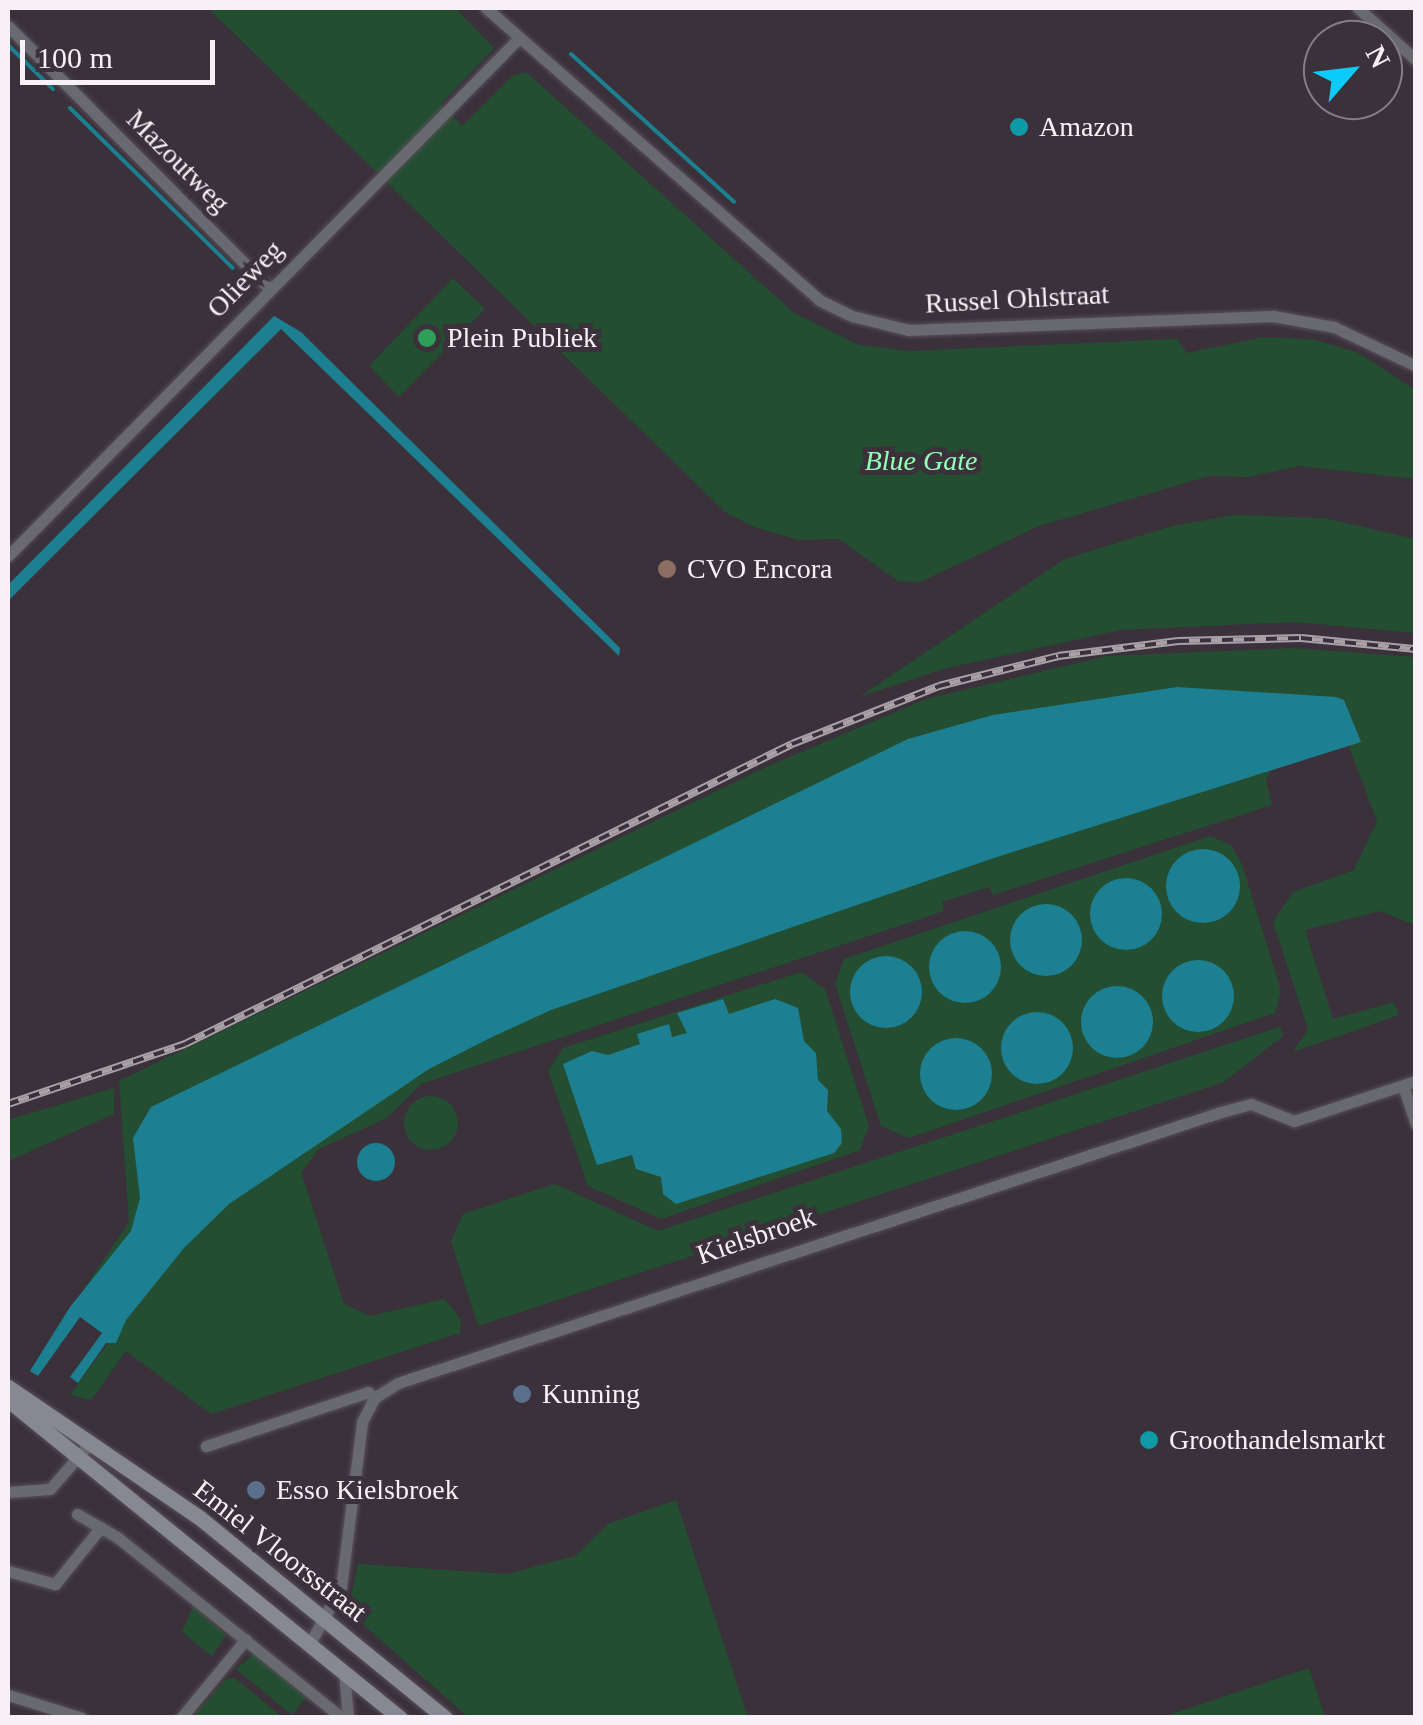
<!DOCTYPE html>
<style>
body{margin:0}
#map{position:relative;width:1423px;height:1725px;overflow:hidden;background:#3a313a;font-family:"Times New Roman",serif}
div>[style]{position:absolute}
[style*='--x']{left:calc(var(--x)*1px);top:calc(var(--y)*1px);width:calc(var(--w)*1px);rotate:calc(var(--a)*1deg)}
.green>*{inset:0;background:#234e32}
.round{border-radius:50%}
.water>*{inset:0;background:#1c8092}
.stream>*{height:4px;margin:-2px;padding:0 2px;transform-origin:2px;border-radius:2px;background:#1c8092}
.roads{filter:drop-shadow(0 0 2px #585058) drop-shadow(0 0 2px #585058)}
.street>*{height:11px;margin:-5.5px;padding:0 5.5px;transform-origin:5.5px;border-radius:5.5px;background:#696a70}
.secondary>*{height:15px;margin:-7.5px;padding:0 7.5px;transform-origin:7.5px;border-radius:7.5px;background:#878992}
.rail>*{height:8px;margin-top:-4px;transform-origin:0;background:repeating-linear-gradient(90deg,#3a313a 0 11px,#a8a1a8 0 22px);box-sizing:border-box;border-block:2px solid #a8a1a8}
.dots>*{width:28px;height:28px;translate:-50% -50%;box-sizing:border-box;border:5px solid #3a313a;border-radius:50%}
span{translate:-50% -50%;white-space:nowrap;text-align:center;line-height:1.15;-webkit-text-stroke:10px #3a313a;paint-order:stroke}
.poi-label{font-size:28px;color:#f7f1f7}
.left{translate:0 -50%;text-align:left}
.street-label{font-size:28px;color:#f7f1f7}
.park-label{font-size:28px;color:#93ffb7;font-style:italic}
.frame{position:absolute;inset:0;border:10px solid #f7f1f7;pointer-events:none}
.north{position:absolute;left:1303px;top:20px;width:100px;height:100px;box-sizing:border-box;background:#3a313a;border:2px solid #867e86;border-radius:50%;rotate:62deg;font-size:28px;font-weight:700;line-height:40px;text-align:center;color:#f7f1f7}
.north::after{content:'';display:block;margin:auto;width:35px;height:45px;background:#0ccafa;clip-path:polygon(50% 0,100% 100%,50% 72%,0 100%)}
.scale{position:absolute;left:20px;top:40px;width:195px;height:45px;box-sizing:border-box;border:5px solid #f7f1f7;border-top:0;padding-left:12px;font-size:30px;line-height:35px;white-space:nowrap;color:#f7f1f7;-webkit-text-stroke:8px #3a313a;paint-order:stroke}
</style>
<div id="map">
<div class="green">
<i style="clip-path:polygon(208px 8px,455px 8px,494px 48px,441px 104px,462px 126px,512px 76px,526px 72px,794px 313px,859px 345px,910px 351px,1177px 339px,1187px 353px,1264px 337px,1315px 340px,1359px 353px,1415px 390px,1415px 479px,1299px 466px,1248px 477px,1209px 476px,1039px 526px,920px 582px,898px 581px,839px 539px,798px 540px,754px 527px,725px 512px)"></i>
<i style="clip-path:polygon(453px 278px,485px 309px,399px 397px,369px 366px)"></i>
<i style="clip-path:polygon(1235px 515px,1324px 518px,1415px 539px,1415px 633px,1296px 622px,1120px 630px,943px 669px,859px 697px,1065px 559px,1172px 526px)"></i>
<i style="clip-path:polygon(1293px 648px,1415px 657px,1415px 925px,1380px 911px,1305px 930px,1333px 1019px,1394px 1002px,1399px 1015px,1293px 1052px,1308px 1029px,1273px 922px,1293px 892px,1354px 870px,1377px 821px,1335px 710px,1009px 742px,147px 1220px,80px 1317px,69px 1311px,129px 1222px,119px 1081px,764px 768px,926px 699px,1107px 656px)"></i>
<i style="clip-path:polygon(1274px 767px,1266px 780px,1272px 805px,993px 895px,989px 887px,942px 902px,944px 911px,421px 1084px,387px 1118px,319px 1149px,301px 1172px,344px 1304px,370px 1316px,444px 1299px,461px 1319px,460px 1333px,211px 1414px,126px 1351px,91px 1400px,70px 1395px,197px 1220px,425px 1039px)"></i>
<i style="clip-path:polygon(1210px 836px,1230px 844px,1242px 864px,1281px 991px,1275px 1013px,909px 1138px,881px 1126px,835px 984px,844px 959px)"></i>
<i style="clip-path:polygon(801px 972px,825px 989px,869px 1126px,860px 1150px,661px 1219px,588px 1186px,548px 1071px,563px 1048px)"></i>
<i style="clip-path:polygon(1280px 1027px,1283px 1036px,1224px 1082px,478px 1326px,451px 1241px,463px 1214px,555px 1184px,658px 1231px)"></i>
<i style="clip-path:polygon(114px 1088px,114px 1114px,8px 1161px,8px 1120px)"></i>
<i class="round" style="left:404px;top:1096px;width:54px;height:54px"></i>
<i style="clip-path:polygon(676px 1500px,748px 1717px,468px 1717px,348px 1611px,358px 1564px,507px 1574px,575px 1556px,608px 1524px)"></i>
<i style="clip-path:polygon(193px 1606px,226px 1635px,212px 1656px,182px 1632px)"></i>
<i style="clip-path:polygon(254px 1654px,307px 1696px,292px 1715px,236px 1669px)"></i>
<i style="clip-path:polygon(1309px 1668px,1325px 1717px,1163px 1717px)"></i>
<i style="clip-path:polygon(235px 1678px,282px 1717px,193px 1717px,225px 1680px)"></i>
</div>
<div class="water">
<i style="clip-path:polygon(274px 316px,301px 332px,620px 648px,619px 656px,281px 329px,8px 601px,8px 585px)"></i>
<i style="clip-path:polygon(1177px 687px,1336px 697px,1344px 700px,1361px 742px,997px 857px,551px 1010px,488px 1039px,429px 1069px,229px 1204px,184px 1248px,126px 1320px,116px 1343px,106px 1343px,78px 1383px,70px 1377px,102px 1333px,80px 1317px,38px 1376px,30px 1371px,70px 1307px,131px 1231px,140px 1198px,133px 1138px,151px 1107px,908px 739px,993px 715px)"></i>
<i class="round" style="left:1166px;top:849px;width:74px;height:74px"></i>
<i class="round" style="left:1090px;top:878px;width:72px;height:72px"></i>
<i class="round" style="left:1010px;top:904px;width:72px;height:72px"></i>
<i class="round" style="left:929px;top:931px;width:72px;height:72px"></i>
<i class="round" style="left:850px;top:956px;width:72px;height:72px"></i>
<i class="round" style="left:1162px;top:960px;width:72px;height:72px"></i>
<i class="round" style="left:1081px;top:986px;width:72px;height:72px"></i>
<i style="clip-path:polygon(723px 999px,729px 1014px,775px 999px,798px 1008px,804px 1041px,816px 1053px,818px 1080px,828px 1090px,827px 1111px,841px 1129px,842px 1143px,834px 1153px,676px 1204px,663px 1194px,661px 1177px,636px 1169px,632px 1155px,597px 1165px,563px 1064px,592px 1051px,608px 1055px,640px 1044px,637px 1034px,669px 1024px,672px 1037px,687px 1033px,677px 1013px)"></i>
<i class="round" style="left:1001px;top:1012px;width:72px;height:72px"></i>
<i class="round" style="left:920px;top:1038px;width:72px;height:72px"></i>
<i class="round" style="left:357px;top:1143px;width:38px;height:38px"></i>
</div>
<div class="stream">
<i style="--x:8;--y:45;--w:63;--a:44.4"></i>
<i style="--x:571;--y:54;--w:220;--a:42.2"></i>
<i style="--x:70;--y:108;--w:228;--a:44.5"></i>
</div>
<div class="roads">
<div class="street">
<i style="--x:486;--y:8;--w:443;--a:41.2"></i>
<i style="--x:819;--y:300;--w:37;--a:26"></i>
<i style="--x:852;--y:316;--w:59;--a:13.8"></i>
<i style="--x:909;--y:330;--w:364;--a:-2.2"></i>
<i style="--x:1273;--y:316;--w:62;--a:10.2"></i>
<i style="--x:1334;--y:327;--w:91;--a:25.4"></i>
<i style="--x:1358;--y:8;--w:78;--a:41.9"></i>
<i style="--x:8;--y:26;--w:371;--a:45.1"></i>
<i style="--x:8;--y:556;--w:728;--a:-45.39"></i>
<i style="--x:1403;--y:1086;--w:40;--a:71.1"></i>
<i style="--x:206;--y:1446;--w:171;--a:-18.4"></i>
<i style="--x:368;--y:1392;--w:8;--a:45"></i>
<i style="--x:8;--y:1492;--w:42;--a:-4.1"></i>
<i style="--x:50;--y:1489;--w:61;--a:-49"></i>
<i style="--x:77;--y:1514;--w:46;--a:29.9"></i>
<i style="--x:117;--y:1537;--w:289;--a:38.8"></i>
<i style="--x:8;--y:1571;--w:49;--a:15.5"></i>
<i style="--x:55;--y:1584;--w:73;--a:-51.1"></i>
<i style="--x:310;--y:1643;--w:64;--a:-61"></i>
<i style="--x:341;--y:1587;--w:166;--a:-82.7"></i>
<i style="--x:362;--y:1422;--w:27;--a:-63"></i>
<i style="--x:374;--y:1398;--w:28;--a:-32"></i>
<i style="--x:398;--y:1383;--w:866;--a:-18.23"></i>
<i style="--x:1221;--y:1112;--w:31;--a:-15"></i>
<i style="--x:1251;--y:1104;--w:46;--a:21.6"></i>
<i style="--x:1294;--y:1121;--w:128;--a:-18.2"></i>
<i style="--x:344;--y:1671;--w:47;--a:85.1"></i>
<i style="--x:8;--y:1695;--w:77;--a:17.3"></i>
<i style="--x:181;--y:1718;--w:102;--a:-50.6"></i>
</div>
<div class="secondary">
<i style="--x:8;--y:1387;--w:232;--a:34.3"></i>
<i style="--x:200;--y:1518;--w:316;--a:39.2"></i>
<i style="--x:8;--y:1400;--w:505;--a:39.05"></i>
</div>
</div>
<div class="rail">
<i style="--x:8;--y:1104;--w:187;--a:-18.7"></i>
<i style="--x:185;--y:1044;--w:677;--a:-26.3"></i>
<i style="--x:792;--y:744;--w:158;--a:-21.5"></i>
<i style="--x:939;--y:686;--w:123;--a:-14.1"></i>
<i style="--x:1058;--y:656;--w:121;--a:-7.1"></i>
<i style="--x:1178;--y:641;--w:123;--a:-1.4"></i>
<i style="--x:1301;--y:638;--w:116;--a:5.5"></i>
</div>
<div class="dots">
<i style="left:1019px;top:127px;background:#0f9aa8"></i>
<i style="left:427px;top:338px;background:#2e9e5b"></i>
<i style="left:667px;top:569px;background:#8d6e63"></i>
<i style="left:522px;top:1394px;background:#5c6f8a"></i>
<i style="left:1149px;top:1440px;background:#0f9aa8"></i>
<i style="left:256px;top:1490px;background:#5c6f8a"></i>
</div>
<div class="poi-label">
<span class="left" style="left:1039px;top:127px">Amazon</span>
<span class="left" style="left:447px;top:338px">Plein Publiek</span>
<span class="left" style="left:687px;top:569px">CVO Encora</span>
<span class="left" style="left:542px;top:1394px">Kunning</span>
<span class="left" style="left:1169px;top:1440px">Groothandelsmarkt</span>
<span class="left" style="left:276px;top:1490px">Esso Kielsbroek</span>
</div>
<div class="street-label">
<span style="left:178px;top:161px;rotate:45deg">Mazoutweg</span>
<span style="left:245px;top:279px;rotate:-46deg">Olieweg</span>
<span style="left:1017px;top:299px;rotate:-3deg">Russel Ohlstraat</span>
<span style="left:756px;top:1236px;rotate:-19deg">Kielsbroek</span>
<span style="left:280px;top:1551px;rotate:38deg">Emiel Vloorsstraat</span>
</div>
<div class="park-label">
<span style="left:921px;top:461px">Blue Gate</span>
</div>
<div class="frame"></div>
<div class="north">N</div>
<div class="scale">100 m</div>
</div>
